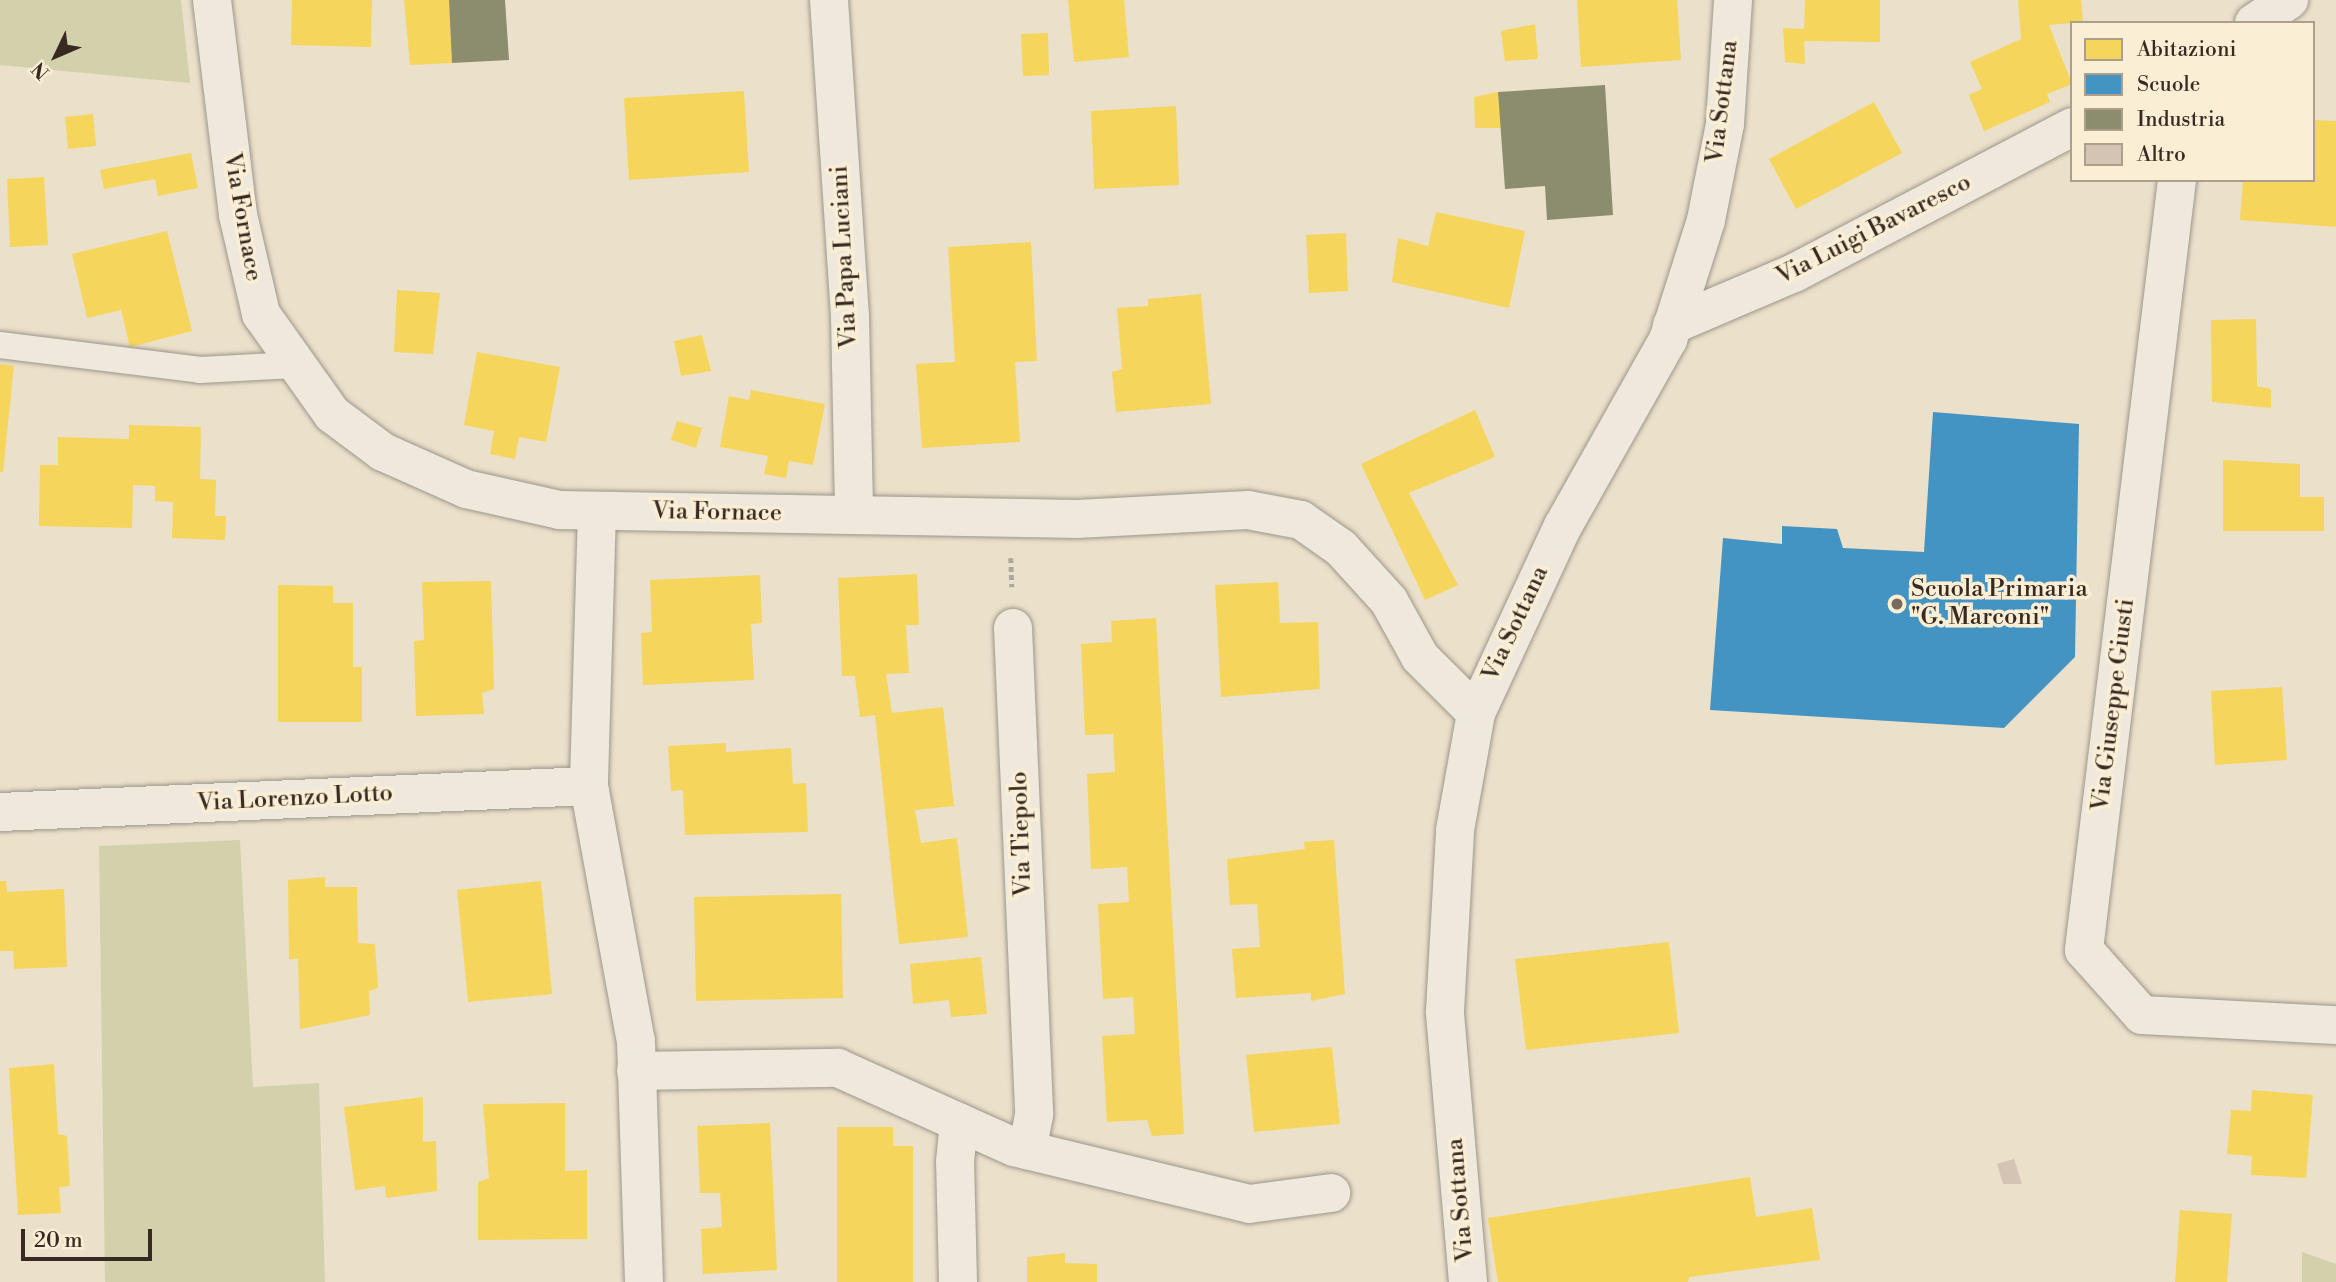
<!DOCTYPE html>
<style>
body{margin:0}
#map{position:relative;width:2336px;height:1282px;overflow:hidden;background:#ebe0ca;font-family:"Libre Bodoni",serif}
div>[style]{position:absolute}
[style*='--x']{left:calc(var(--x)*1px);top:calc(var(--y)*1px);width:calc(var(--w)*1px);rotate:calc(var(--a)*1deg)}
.green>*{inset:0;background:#d2d1ab}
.homes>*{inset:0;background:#f6d55c}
.schools>*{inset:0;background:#4393c3}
.industry>*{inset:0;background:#8c8c6e}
.building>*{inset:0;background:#d3c4b3}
.path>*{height:4.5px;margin-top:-2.25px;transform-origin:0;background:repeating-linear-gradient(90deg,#ada89f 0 5px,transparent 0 8.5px)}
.roads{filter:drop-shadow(0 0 2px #9d9689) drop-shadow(0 0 2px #9d9689)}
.service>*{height:26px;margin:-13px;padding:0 13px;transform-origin:13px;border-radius:13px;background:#eee8dd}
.minor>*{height:38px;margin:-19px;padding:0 19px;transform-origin:19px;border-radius:19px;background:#eee8dd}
.tertiary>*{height:38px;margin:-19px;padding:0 19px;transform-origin:19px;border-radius:19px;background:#eee8dd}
.dots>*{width:19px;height:19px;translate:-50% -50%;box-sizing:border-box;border:4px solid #faeed4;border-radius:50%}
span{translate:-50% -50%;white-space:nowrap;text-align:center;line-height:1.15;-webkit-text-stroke:7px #faeed4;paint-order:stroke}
.street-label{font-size:24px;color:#382a23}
.poi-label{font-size:24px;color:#382a23}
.left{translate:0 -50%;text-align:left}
.legend{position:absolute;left:2070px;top:21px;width:245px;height:161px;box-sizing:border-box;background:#faeed4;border:2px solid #aca08d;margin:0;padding:9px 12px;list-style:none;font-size:21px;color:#382a23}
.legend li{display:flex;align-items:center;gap:14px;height:35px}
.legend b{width:35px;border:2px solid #aca08d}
.north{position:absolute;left:21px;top:21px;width:70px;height:70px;-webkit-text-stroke:5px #faeed4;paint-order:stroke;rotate:226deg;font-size:19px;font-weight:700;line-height:28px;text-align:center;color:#382a23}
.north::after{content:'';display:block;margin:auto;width:24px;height:32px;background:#382a23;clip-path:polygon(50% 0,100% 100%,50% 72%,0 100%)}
.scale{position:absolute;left:21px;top:1229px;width:131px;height:32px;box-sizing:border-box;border:4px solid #382a23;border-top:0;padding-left:9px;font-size:21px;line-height:24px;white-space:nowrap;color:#382a23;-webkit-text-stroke:5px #faeed4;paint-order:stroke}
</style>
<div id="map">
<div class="green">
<i style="clip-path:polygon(0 0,181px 0,190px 83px,0 65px)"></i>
<i style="clip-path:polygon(240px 840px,253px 1087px,319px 1083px,325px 1282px,105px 1282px,99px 846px)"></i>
<i style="clip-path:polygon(2302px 1252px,2336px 1264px,2336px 1282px,2302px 1282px)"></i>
</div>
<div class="homes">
<i style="clip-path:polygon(292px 0,372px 0,371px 47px,291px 45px)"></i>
<i style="clip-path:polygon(404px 0,449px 0,452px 63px,410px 65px)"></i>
<i style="clip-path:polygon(1068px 0,1124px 0,1129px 57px,1074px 62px)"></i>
<i style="clip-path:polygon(1577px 0,1677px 0,1681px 60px,1581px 67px)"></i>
<i style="clip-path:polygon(1805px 0,1880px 0,1880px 42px,1804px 41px,1805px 64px,1785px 62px,1783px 28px,1804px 29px)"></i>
<i style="clip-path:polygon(2018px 0,2081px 0,2083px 22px,2049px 25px,2072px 84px,2047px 94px,2050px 102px,1984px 131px,1969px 95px,1982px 89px,1970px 62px,2021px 39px)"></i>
<i style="clip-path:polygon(1535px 24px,1538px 59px,1505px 61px,1501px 31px)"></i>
<i style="clip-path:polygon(1048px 33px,1049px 75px,1023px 76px,1021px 34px)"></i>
<i style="clip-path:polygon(744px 91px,749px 172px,629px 180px,624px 98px)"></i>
<i style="clip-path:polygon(1498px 92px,1501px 128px,1475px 128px,1474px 97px)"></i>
<i style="clip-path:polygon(1874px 102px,1902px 153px,1796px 209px,1769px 159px)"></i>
<i style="clip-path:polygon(1176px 106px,1179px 185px,1094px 189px,1091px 111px)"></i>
<i style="clip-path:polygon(93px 114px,96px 146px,68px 149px,65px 117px)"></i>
<i style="clip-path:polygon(2313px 120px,2336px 121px,2336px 227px,2240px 220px,2243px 180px,2313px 180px)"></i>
<i style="clip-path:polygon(191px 153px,198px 188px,158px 196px,155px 179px,104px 189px,100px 170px)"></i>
<i style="clip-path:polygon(44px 177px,48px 245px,10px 247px,7px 179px)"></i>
<i style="clip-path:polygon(1436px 212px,1525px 231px,1509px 308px,1392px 282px,1398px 238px,1428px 246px)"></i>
<i style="clip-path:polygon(167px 231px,192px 331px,130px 347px,121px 310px,87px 318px,72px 254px)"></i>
<i style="clip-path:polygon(1346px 233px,1348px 291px,1309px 293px,1306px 235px)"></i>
<i style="clip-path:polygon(1031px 242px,1037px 361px,1015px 362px,1020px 442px,922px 448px,916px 364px,955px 362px,948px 247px)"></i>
<i style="clip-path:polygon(397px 290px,440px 293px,433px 354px,394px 352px)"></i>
<i style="clip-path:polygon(1201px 294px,1211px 404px,1116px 412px,1112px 372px,1122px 369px,1117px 308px,1148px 306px,1148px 299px)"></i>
<i style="clip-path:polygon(2256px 319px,2257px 386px,2271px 389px,2271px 408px,2212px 402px,2211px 320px)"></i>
<i style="clip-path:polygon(702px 335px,711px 371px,681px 376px,674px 341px)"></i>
<i style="clip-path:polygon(477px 352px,560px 367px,546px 442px,519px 437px,515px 459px,490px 454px,494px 431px,464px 425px)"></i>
<i style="clip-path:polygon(0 364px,14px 366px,3px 472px,0 472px)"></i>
<i style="clip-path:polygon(751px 390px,825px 404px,813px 465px,789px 461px,786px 478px,764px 474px,768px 456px,720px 447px,729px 396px,749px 400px)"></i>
<i style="clip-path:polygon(1475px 410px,1495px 457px,1409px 493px,1458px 585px,1425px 600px,1361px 464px)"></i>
<i style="clip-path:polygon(677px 421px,702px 428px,696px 448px,671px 440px)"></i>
<i style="clip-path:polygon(129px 425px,201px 427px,200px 479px,216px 480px,215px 516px,226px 516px,225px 540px,172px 538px,173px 502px,155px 501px,155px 486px,133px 485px,132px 528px,39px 526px,40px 465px,58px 465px,58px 437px,129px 439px)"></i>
<i style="clip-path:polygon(2223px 460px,2300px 464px,2300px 497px,2324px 497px,2324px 531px,2223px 531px)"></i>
<i style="clip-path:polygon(917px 574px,919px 625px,906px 625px,909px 673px,886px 674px,892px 713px,943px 707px,954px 806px,915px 810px,921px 843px,957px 838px,968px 937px,899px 944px,875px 715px,860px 717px,855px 676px,842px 676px,838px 578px)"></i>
<i style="clip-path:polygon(760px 575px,762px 623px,751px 624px,754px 680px,643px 685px,641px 633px,652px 632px,650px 580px)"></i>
<i style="clip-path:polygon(491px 581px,494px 689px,482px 693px,484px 714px,416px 716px,414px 641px,424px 640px,422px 582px)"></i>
<i style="clip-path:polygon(1278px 582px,1280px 623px,1318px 622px,1320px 689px,1221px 697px,1215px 585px)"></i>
<i style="clip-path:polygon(278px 585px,333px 586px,333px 603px,353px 603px,353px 667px,362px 667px,362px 722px,278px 722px)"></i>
<i style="clip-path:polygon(1156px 618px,1184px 1134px,1152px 1136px,1147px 1120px,1107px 1122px,1102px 1036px,1135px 1034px,1133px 997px,1103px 999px,1098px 904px,1129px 902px,1127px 867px,1091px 869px,1087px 774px,1115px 772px,1113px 734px,1085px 735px,1081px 644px,1112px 642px,1111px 621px)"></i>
<i style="clip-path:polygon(2282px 687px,2287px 760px,2215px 765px,2211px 691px)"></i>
<i style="clip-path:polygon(726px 743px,726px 752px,791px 748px,793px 784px,806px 783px,808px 832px,685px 835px,683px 790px,671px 791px,668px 746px)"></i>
<i style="clip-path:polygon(1334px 840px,1345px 994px,1311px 1001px,1311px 993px,1236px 998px,1232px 949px,1260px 947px,1257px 904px,1230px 905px,1227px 859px,1305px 849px,1304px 842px)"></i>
<i style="clip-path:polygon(325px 877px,325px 887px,357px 887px,358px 943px,375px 944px,378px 988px,369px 991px,370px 1015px,300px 1029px,298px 959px,289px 959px,288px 880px)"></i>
<i style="clip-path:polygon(0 881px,6px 881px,7px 892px,64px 889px,67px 967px,14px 969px,13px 951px,0 951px)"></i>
<i style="clip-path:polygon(541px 881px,552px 994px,468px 1002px,457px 890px)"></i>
<i style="clip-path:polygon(841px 894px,843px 998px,696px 1001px,694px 897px)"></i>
<i style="clip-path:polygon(1669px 942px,1679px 1033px,1526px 1050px,1515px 959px)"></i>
<i style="clip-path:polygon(981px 957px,987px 1014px,951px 1017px,949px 1000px,913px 1004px,910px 964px)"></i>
<i style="clip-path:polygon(1332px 1047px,1340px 1124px,1254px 1132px,1246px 1055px)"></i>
<i style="clip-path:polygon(54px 1064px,58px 1134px,67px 1136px,70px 1186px,59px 1187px,61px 1213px,18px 1215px,9px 1068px)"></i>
<i style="clip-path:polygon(2252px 1090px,2313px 1095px,2306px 1178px,2251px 1175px,2252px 1156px,2227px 1154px,2231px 1110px,2251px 1111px)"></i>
<i style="clip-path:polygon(423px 1097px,423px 1142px,436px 1141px,437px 1191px,386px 1198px,385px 1186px,355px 1190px,344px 1107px)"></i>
<i style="clip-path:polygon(565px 1103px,565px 1171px,587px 1170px,587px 1239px,478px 1240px,478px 1182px,489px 1178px,483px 1104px)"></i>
<i style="clip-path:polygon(770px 1123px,777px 1270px,703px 1274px,701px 1229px,722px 1227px,720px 1193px,700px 1193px,697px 1126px)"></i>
<i style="clip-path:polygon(837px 1127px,893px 1127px,893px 1146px,913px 1146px,913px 1282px,837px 1282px)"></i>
<i style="clip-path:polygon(1750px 1177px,1756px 1217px,1812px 1208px,1820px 1260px,1689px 1277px,1688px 1282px,1498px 1282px,1488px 1218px)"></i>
<i style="clip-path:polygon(2180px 1210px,2232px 1214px,2227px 1282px,2175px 1282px)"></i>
<i style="clip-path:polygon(1065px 1253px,1065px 1263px,1097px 1264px,1097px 1282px,1027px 1282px,1027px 1257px)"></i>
</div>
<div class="schools">
<i style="clip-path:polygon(1933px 412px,2079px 424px,2075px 657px,2004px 728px,1710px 710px,1723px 538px,1782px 544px,1782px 526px,1837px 529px,1843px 548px,1924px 552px)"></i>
</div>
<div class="industry">
<i style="clip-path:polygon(449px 0,505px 0,509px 60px,452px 63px)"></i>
<i style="clip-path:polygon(1605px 85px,1613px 215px,1547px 220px,1545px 186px,1505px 189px,1498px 92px)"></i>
</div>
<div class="building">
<i style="clip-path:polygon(2014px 1159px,2022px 1184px,2003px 1184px,1997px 1164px)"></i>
</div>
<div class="path">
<i style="--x:1011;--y:558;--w:29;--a:88"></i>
</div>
<div class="roads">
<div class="service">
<i style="--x:0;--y:345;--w:202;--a:7.1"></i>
<i style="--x:200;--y:370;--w:94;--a:-3"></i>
</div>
<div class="minor">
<i style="--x:212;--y:0;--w:217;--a:83.1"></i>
<i style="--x:238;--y:215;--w:102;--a:76.9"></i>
<i style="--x:261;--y:314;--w:123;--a:54.6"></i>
<i style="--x:332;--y:414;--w:64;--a:36.7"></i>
<i style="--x:383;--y:452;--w:91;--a:24"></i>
<i style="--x:466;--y:489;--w:96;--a:12.6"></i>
<i style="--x:560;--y:510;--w:517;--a:1"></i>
<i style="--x:1077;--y:519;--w:171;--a:-3"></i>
<i style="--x:1248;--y:510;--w:54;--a:10.7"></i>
<i style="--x:1301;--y:520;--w:49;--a:35"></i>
<i style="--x:1341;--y:548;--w:72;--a:47.8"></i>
<i style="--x:1389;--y:601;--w:64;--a:61"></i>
<i style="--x:1420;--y:657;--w:79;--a:45"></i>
<i style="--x:829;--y:0;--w:318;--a:86.2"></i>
<i style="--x:850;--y:317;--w:197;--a:88.8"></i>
<i style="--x:2254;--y:23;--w:42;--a:-33.3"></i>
<i style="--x:2177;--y:180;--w:776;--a:96.89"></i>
<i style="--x:2084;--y:950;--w:87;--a:48.3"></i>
<i style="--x:2142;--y:1015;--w:194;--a:3"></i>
<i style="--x:1672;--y:325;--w:133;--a:-23.1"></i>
<i style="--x:1794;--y:273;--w:314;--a:-27.7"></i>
<i style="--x:597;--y:511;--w:275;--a:91.7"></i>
<i style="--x:589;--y:786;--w:259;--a:79.6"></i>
<i style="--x:636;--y:1041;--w:241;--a:88.1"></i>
<i style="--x:1013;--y:628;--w:487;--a:87.5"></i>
<i style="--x:1034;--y:1115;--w:36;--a:101"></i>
<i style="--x:0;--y:812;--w:590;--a:-2.53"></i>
<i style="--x:636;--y:1071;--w:202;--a:-0.9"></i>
<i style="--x:838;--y:1068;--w:193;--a:24.2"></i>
<i style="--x:1014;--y:1147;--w:242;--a:13.6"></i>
<i style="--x:1249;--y:1204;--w:83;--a:-7.6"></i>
<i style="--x:958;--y:1282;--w:120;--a:-91.4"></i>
<i style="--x:955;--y:1162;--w:40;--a:-84.3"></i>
</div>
<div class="tertiary">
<i style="--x:1468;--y:1282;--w:272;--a:-94.9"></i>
<i style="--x:1445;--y:1011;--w:181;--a:-86.8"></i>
<i style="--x:1455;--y:830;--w:119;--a:-79.8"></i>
<i style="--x:1476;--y:713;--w:206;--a:-65.1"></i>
<i style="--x:1563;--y:526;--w:214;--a:-60.6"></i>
<i style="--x:1668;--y:340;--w:126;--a:-72.4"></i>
<i style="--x:1706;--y:220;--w:98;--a:-78.8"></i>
<i style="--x:1725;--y:124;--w:124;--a:-86.3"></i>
</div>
</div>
<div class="dots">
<i style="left:1897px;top:604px;background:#776a5d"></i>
</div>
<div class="street-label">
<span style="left:1723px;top:102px;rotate:-83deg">Via Sottana</span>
<span style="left:242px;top:217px;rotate:80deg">Via Fornace</span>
<span style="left:1874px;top:230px;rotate:-27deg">Via Luigi Bavaresco</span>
<span style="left:845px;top:257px;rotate:-93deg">Via Papa Luciani</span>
<span style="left:717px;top:513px;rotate:1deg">Via Fornace</span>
<span style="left:1516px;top:624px;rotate:-65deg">Via Sottana</span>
<span style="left:2114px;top:705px;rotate:-83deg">Via Giuseppe Giusti</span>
<span style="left:295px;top:799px;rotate:-3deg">Via Lorenzo Lotto</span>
<span style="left:1022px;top:834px;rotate:-92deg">Via Tiepolo</span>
<span style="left:1461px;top:1200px;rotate:-95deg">Via Sottana</span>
</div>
<div class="poi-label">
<span class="left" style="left:1911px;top:604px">Scuola Primaria<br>"G. Marconi"</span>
</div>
<ul class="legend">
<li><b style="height:19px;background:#f6d55c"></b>Abitazioni</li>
<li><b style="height:19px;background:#4393c3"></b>Scuole</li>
<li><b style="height:19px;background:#8c8c6e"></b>Industria</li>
<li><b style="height:19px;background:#d3c4b3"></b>Altro</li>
</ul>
<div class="north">N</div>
<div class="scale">20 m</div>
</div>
